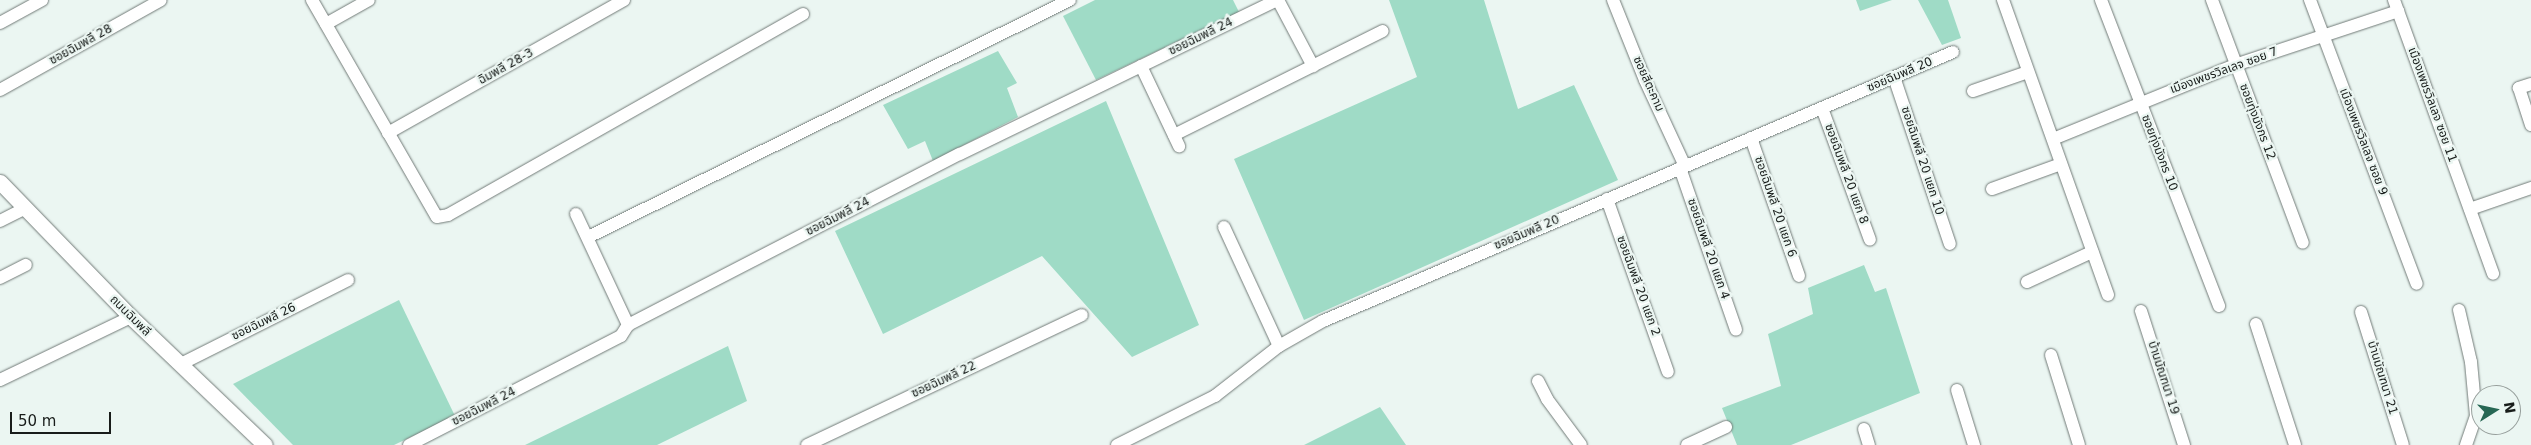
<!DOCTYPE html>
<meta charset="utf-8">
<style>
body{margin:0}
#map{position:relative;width:2531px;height:445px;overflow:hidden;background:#ebf6f2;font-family:"DejaVu Sans","Noto Sans Thai",sans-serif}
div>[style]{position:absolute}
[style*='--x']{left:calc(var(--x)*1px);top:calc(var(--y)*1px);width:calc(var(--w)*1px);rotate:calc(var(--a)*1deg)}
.green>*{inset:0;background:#9fdbc6}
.roads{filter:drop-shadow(0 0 1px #717a77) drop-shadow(0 0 1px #717a77)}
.minor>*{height:12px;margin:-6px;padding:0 6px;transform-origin:6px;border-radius:6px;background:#fff}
.tertiary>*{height:15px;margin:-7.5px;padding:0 7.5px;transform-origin:7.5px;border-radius:7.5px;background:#fff}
span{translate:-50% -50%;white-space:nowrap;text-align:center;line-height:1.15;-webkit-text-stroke:4.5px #ebf6f2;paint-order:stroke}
.street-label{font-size:12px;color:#181c1a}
.north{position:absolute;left:2471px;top:385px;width:50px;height:50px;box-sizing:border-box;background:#ebf6f2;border:1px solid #979f9c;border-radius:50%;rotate:80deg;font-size:14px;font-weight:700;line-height:20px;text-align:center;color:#181c1a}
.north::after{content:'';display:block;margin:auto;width:18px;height:22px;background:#276754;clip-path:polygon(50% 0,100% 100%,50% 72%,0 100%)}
.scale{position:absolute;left:10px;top:412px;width:101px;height:22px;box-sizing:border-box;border:2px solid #181c1a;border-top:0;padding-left:6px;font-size:15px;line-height:18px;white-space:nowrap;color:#181c1a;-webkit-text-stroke:4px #ebf6f2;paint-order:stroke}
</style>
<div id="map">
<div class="green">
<i style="clip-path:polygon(1095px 0,1233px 0,1239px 12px,1096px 80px,1063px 16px)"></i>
<i style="clip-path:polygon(1389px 0,1484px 0,1518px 109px,1574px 85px,1618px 180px,1304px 320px,1234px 159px,1417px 77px)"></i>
<i style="clip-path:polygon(1856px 0,1892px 0,1860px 11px)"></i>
<i style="clip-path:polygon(1918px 0,1948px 0,1961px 38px,1942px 45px)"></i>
<i style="clip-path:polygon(998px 51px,1017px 83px,1007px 88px,1018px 117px,933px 161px,925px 141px,908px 149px,883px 105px)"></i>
<i style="clip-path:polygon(1106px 101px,1199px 325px,1132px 357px,1042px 256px,883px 334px,835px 231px)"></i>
<i style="clip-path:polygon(1864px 265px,1875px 292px,1886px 288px,1920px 393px,1791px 445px,1737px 445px,1722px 408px,1781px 386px,1768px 334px,1813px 314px,1808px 288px)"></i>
<i style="clip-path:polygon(399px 300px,455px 416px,394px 445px,293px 445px,233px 384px)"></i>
<i style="clip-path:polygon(728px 346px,747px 401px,657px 445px,525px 445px)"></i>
<i style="clip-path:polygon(1380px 407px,1406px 445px,1304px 445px)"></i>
</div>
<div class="roads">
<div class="minor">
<i style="--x:312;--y:0;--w:250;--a:60.1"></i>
<i style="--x:437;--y:217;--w:11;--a:-10"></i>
<i style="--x:448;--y:215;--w:408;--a:-29.5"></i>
<i style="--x:1278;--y:0;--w:75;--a:62.1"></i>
<i style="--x:1613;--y:0;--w:86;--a:68.2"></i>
<i style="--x:1645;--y:80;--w:95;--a:65.1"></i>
<i style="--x:2003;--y:0;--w:313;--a:70.4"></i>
<i style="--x:2101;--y:0;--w:328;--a:68.9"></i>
<i style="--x:2212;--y:0;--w:259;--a:69.5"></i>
<i style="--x:2310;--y:0;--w:303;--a:69.4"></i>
<i style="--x:2394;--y:0;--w:291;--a:70.1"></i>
<i style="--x:0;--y:23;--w:48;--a:-28.7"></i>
<i style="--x:326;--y:24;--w:49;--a:-29.2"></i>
<i style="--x:1141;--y:66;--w:89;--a:64.6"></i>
<i style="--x:1894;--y:77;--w:176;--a:71.5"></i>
<i style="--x:2531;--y:84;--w:13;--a:162"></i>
<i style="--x:2519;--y:88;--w:39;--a:72"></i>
<i style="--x:0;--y:90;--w:184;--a:-29.2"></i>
<i style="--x:1973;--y:91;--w:58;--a:-19.1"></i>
<i style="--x:1822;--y:108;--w:140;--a:70"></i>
<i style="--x:388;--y:133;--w:271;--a:-29.4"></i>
<i style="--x:1174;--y:135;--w:233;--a:-26.5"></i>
<i style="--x:1751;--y:138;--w:146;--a:70.8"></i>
<i style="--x:2053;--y:139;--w:196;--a:-22.1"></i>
<i style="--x:2235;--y:65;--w:172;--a:-18.3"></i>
<i style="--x:1680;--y:168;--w:171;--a:70.9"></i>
<i style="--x:1992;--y:189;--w:73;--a:-19.9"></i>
<i style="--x:1607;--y:199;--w:183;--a:70.6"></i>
<i style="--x:2470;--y:209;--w:65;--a:-19"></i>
<i style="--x:576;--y:214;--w:123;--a:64.9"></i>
<i style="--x:0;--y:221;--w:28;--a:-27"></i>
<i style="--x:1224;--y:227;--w:131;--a:65.2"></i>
<i style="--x:588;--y:237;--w:537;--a:-26.18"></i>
<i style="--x:0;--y:278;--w:29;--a:-27"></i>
<i style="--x:2027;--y:282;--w:72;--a:-24.8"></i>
<i style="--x:2459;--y:310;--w:53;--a:77"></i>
<i style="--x:2471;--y:362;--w:54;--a:84.7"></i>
<i style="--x:2476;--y:416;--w:31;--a:109"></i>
<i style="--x:2141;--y:311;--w:141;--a:72.2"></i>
<i style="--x:2361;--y:312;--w:139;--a:72.5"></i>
<i style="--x:2256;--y:324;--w:127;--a:72.1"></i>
<i style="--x:2051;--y:355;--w:94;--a:72.7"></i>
<i style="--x:181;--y:364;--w:187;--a:-26.7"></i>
<i style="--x:0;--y:380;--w:145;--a:-25.7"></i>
<i style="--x:1538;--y:381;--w:20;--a:63"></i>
<i style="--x:1547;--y:399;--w:57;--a:53.5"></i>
<i style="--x:1957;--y:390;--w:58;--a:72.8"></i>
<i style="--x:1864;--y:429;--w:17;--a:73"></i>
<i style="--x:409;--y:445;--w:238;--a:-27.2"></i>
<i style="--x:621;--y:336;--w:13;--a:-58"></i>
<i style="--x:628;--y:325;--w:373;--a:-27.3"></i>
<i style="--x:960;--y:154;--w:352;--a:-25.9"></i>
<i style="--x:807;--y:445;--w:304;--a:-25.3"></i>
<i style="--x:1117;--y:445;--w:110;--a:-26.6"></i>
<i style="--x:1215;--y:396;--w:81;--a:-38"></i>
<i style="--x:1279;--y:346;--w:51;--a:-29.6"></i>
<i style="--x:1323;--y:321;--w:685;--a:-23.12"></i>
<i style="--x:1687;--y:445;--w:43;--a:-24.8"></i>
</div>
<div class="tertiary">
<i style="--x:0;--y:182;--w:188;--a:45.9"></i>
<i style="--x:131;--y:317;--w:185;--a:43.7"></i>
</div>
</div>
<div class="street-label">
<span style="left:1201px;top:37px;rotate:-26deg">ซอยฉิมพลี 24</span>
<span style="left:81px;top:45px;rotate:-29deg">ซอยฉิมพลี 28</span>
<span style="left:506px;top:67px;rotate:-29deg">ฉิมพลี 28-3</span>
<span style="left:2224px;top:71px;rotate:-20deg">เมืองเพชรวิลเลจ ซอย 7</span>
<span style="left:1900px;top:75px;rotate:-23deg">ซอยฉิมพลี 20</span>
<span style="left:1648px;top:84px;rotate:66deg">ซอยสีตะคาม</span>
<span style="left:2432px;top:105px;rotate:70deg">เมืองเพชรวิลเลจ ซอย 11</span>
<span style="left:2257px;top:122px;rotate:69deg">ซอยทุ่งมังกร 12</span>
<span style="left:2363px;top:142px;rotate:69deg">เมืองเพชรวิลเลจ ซอย 9</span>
<span style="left:2159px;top:153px;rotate:69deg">ซอยทุ่งมังกร 10</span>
<span style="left:1922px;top:161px;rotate:72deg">ซอยฉิมพลี 20 แยก 10</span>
<span style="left:1846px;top:174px;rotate:70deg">ซอยฉิมพลี 20 แยก 8</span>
<span style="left:1775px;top:207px;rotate:71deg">ซอยฉิมพลี 20 แยก 6</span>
<span style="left:838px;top:217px;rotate:-27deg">ซอยฉิมพลี 24</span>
<span style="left:1527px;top:233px;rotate:-23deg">ซอยฉิมพลี 20</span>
<span style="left:1708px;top:249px;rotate:71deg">ซอยฉิมพลี 20 แยก 4</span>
<span style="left:1638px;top:286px;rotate:70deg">ซอยฉิมพลี 20 แยก 2</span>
<span style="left:130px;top:316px;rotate:45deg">ถนนฉิมพลี</span>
<span style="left:264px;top:322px;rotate:-26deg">ซอยฉิมพลี 26</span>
<span style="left:2163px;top:378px;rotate:72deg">บ้านมัณฑนา 19</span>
<span style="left:2382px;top:378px;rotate:73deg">บ้านมัณฑนา 21</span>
<span style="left:944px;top:380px;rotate:-25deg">ซอยฉิมพลี 22</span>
<span style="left:484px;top:407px;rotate:-27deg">ซอยฉิมพลี 24</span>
</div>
<div class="north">N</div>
<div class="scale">50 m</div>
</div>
